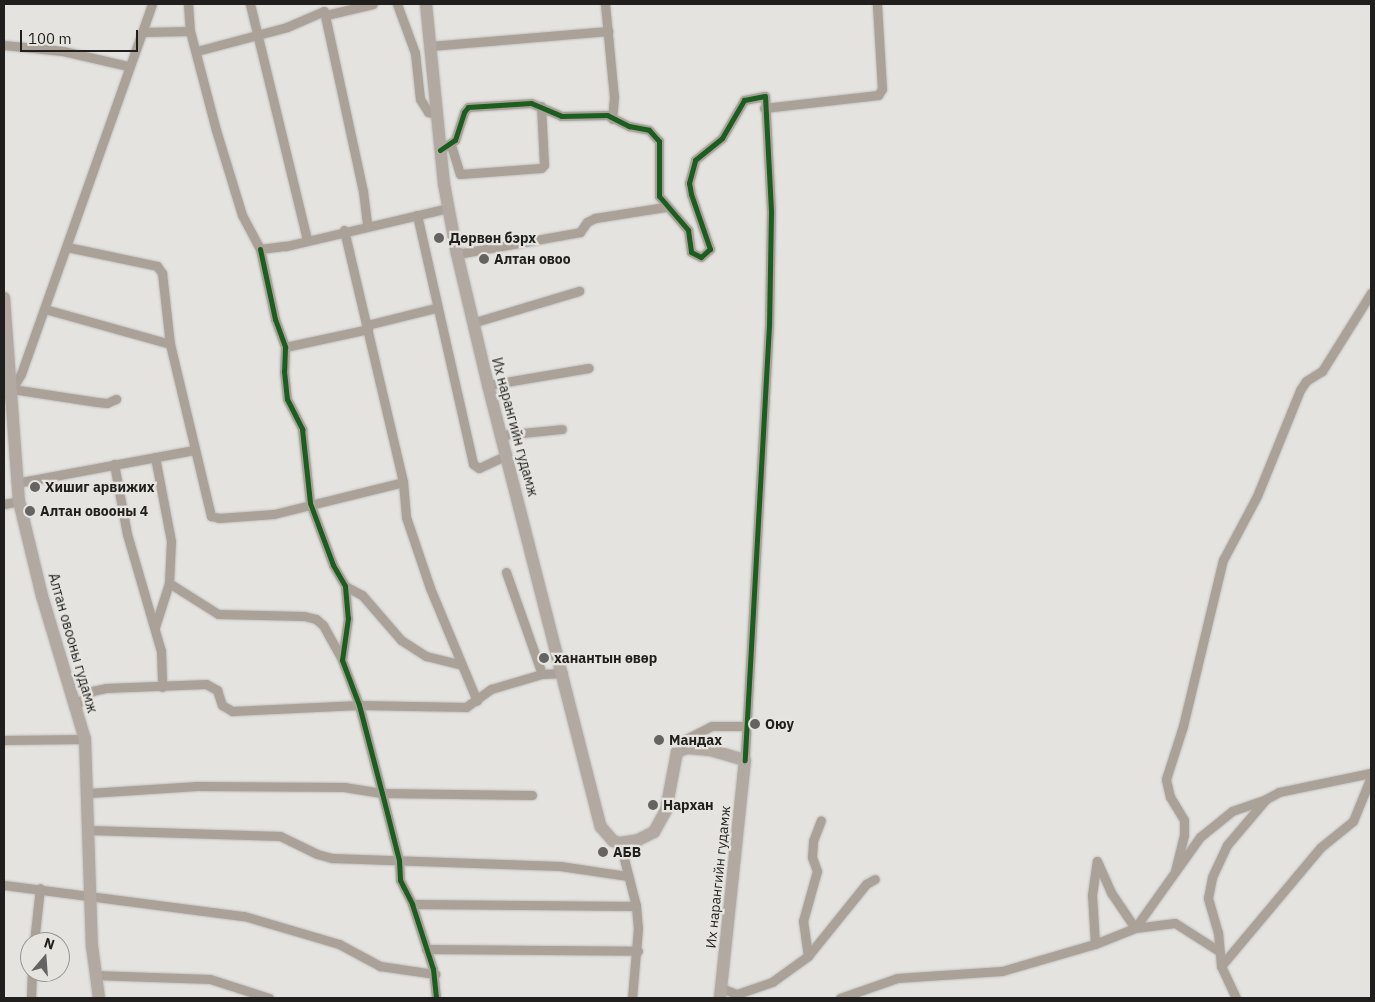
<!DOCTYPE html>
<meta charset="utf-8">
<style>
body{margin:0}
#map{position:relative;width:1375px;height:1002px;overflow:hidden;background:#e5e3e0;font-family:"IBM Plex Sans",sans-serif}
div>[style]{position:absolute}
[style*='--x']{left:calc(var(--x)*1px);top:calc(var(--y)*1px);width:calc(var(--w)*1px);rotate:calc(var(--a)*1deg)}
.roads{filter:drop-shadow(0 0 1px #c1c0be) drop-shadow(0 0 1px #c1c0be)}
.street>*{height:9px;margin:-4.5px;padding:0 4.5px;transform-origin:4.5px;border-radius:4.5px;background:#aaa199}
.secondary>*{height:12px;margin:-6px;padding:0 6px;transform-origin:6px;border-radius:6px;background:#b2aaa2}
.cycleway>*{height:5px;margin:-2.5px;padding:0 2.5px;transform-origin:2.5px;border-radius:2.5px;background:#1b5e20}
.dots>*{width:14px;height:14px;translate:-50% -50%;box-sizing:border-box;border:2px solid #e6e4df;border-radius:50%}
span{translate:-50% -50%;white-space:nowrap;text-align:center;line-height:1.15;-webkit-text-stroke:4.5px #e6e4df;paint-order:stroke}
.poi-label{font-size:14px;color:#201f1e;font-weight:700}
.left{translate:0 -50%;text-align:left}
.street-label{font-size:14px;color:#201f1e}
.frame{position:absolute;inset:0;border:5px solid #201f1e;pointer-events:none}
.north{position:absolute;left:20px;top:932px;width:50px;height:50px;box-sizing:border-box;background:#e6e4df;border:1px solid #979592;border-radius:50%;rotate:18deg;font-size:14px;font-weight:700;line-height:20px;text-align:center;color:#201f1e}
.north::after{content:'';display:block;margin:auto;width:18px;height:22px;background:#656462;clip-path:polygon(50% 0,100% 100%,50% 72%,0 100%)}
.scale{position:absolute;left:20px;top:30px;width:118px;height:22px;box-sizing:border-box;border:2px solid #201f1e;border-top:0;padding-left:6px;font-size:15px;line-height:18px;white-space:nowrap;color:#201f1e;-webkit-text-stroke:4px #e6e4df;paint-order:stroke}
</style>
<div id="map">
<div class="roads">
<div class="street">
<i style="--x:188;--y:4;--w:27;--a:86"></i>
<i style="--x:190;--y:31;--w:102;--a:75.3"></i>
<i style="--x:216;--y:130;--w:89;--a:73"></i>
<i style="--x:242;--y:215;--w:38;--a:62"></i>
<i style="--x:260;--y:249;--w:26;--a:-7"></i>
<i style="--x:286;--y:246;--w:166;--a:-13.2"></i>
<i style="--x:250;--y:4;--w:242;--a:76.4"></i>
<i style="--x:397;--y:4;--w:52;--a:69.8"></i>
<i style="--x:415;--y:53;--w:46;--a:83.8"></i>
<i style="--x:420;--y:99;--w:15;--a:58"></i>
<i style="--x:428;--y:112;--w:9;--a:13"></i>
<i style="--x:605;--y:4;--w:93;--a:84.5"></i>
<i style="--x:614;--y:97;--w:22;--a:95"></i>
<i style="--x:326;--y:15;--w:48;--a:-13.2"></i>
<i style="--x:143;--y:32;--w:47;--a:-1.2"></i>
<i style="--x:4;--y:45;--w:59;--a:5.8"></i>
<i style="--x:63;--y:51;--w:67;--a:13"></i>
<i style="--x:430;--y:46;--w:179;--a:-4.8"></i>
<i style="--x:197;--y:51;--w:93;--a:-14.9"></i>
<i style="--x:287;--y:27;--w:40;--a:-23.4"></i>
<i style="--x:324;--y:11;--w:184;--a:77.8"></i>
<i style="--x:363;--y:191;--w:35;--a:83"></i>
<i style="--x:764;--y:108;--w:115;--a:-6.5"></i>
<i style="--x:878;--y:95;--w:7;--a:-56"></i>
<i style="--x:882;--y:89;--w:85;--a:-93.4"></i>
<i style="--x:451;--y:145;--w:30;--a:73"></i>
<i style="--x:460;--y:174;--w:81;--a:-4.2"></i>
<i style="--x:541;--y:168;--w:4;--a:-45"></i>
<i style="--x:544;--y:165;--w:59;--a:-92.9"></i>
<i style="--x:440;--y:150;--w:18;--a:-34"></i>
<i style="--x:455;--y:140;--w:29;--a:-72"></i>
<i style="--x:464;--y:112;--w:6;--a:-51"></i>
<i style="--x:468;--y:107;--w:63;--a:-3.6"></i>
<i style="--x:531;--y:103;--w:33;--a:23"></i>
<i style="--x:561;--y:116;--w:46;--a:-1.2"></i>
<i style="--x:607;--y:115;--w:25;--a:27"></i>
<i style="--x:629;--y:126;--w:20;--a:11"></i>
<i style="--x:649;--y:130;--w:15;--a:48"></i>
<i style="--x:659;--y:141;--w:55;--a:90"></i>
<i style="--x:659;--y:196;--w:45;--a:49.5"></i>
<i style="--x:688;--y:230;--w:22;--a:82"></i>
<i style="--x:691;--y:252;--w:11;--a:27"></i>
<i style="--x:701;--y:257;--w:12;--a:-42"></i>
<i style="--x:710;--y:249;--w:58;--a:-109.1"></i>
<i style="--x:691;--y:194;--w:11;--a:-100"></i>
<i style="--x:689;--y:183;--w:24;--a:-75"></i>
<i style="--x:695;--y:160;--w:35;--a:-39"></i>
<i style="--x:722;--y:138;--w:44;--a:-59.9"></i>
<i style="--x:744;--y:100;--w:21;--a:-11"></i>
<i style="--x:765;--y:96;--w:116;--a:87"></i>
<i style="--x:771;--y:212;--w:113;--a:91"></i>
<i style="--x:769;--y:325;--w:436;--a:93.2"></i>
<i style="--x:417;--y:215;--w:255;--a:77.3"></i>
<i style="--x:473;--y:464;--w:7;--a:34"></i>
<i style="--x:479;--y:468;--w:31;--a:-25"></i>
<i style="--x:344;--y:230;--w:259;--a:76.8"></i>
<i style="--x:403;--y:482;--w:35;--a:85"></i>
<i style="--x:406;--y:517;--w:75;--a:71.3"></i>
<i style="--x:430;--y:588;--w:122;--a:67.4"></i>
<i style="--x:67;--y:247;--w:92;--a:11.9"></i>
<i style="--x:157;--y:266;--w:9;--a:54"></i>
<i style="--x:162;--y:273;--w:71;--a:83.6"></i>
<i style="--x:170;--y:344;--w:177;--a:76.6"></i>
<i style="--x:211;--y:516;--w:8;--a:14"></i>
<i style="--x:219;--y:518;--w:55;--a:-4.2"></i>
<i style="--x:274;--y:514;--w:133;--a:-13.9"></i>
<i style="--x:260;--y:249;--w:72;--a:77.9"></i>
<i style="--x:275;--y:319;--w:30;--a:70"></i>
<i style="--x:285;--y:347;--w:24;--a:92"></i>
<i style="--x:284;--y:371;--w:28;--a:84"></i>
<i style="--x:287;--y:399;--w:34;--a:63"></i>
<i style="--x:302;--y:429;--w:74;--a:83.8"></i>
<i style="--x:310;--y:503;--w:66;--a:69.6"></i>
<i style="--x:333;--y:565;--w:24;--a:60"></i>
<i style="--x:345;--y:586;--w:32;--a:85"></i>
<i style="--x:348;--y:618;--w:42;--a:98.1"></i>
<i style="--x:342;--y:660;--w:48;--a:69.3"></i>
<i style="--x:359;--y:705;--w:91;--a:75.4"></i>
<i style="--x:382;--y:793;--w:69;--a:75.8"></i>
<i style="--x:399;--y:860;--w:20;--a:87"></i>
<i style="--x:400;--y:880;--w:27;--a:63"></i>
<i style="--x:412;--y:904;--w:68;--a:72.1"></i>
<i style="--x:433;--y:969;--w:29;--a:84"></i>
<i style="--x:457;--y:254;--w:125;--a:-10.1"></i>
<i style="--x:580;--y:232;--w:12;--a:-55"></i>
<i style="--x:587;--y:222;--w:9;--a:-27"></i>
<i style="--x:595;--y:218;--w:71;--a:-8.9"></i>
<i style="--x:45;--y:309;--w:130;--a:15.6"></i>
<i style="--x:472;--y:323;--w:112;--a:-16.7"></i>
<i style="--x:367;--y:325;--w:70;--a:-14"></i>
<i style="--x:285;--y:347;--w:85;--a:-12.2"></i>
<i style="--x:488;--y:385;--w:102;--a:-9.6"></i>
<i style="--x:12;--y:389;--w:86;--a:8.7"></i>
<i style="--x:97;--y:402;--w:10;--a:6"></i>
<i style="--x:107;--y:403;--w:10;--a:-24"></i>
<i style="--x:4;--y:394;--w:9;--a:-32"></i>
<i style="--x:12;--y:389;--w:17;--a:-59"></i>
<i style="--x:21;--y:374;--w:393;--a:-70.5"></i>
<i style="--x:501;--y:435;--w:61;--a:-5.6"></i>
<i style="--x:155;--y:457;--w:86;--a:79.2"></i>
<i style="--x:171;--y:541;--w:42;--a:92.7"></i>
<i style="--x:169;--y:583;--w:46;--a:107.7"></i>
<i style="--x:114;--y:464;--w:71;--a:79.5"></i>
<i style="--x:127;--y:534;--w:122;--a:73.8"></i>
<i style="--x:161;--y:651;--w:36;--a:88"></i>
<i style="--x:16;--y:483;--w:181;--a:-10.5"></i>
<i style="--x:4;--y:504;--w:15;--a:-11"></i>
<i style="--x:506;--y:572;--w:108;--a:70.6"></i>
<i style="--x:169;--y:583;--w:58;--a:32.3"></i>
<i style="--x:218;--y:614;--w:86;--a:1.3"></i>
<i style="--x:304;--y:616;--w:12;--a:14"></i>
<i style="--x:316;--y:619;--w:9;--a:41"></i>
<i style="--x:323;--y:625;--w:39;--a:61"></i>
<i style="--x:345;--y:586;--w:19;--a:28"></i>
<i style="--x:362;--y:595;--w:60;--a:49.1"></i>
<i style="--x:401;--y:640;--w:30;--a:33"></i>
<i style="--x:426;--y:656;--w:36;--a:14"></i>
<i style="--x:76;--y:705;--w:21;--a:-41"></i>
<i style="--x:92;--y:691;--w:14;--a:-12"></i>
<i style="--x:106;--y:688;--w:100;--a:-2.3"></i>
<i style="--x:206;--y:684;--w:13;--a:29"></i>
<i style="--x:217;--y:690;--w:16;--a:72"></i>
<i style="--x:222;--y:705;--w:12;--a:31"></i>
<i style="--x:232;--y:711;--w:127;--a:-2.7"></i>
<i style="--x:359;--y:705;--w:107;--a:1.1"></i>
<i style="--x:466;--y:707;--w:31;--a:-36"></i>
<i style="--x:491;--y:689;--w:53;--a:-16.4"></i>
<i style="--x:542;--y:674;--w:21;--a:-3"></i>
<i style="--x:4;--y:740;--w:81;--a:-0.7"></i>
<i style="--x:677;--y:752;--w:14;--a:-60"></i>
<i style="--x:684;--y:740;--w:31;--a:-27"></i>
<i style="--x:712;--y:726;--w:35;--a:0"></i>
<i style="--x:89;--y:793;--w:108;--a:-3.7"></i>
<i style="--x:197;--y:786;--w:147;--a:0.4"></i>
<i style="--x:344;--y:787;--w:38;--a:9"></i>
<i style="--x:382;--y:793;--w:150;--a:0.8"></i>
<i style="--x:89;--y:830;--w:191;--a:1.8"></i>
<i style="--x:280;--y:836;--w:41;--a:25.9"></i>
<i style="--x:317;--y:854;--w:16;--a:15"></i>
<i style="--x:332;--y:858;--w:228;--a:2"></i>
<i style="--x:560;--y:866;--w:69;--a:8.4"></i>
<i style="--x:620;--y:843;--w:65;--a:75.7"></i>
<i style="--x:636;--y:906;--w:22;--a:85"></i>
<i style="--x:638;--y:928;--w:70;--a:94.9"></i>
<i style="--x:1097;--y:861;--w:36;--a:66"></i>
<i style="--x:1112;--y:894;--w:41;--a:55.9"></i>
<i style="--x:1135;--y:928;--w:40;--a:-7.1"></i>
<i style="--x:1175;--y:923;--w:52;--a:32.5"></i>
<i style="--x:1175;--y:871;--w:37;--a:-76"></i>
<i style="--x:1184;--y:835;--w:15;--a:-90"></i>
<i style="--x:1184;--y:820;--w:27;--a:-121"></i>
<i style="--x:1170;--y:797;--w:18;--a:-103"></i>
<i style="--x:1166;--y:779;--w:56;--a:-72.2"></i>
<i style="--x:1183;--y:726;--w:171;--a:-76.5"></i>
<i style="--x:1223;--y:560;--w:72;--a:-62"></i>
<i style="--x:1257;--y:496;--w:114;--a:-67.9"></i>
<i style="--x:1300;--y:390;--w:11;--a:-56"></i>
<i style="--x:1306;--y:381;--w:19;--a:-32"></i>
<i style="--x:1322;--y:371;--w:92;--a:-57.9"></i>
<i style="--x:4;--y:885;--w:242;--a:7.4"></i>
<i style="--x:244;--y:916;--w:99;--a:16.4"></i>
<i style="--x:339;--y:944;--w:47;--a:28.2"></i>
<i style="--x:380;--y:966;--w:56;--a:8.3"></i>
<i style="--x:412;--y:904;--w:224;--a:0.5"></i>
<i style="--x:34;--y:942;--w:54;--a:-83.7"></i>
<i style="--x:1095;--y:944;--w:49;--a:-93.5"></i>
<i style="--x:1092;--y:895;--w:34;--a:-82"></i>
<i style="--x:426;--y:949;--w:212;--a:0.5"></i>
<i style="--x:808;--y:956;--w:92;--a:-51.1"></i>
<i style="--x:866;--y:884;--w:10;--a:-29"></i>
<i style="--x:1221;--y:966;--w:155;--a:-50"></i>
<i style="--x:1321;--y:847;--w:41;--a:-39.1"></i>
<i style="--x:1353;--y:821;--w:48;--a:-67.8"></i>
<i style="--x:94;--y:975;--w:116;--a:2"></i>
<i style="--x:210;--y:979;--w:62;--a:17.9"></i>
<i style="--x:721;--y:988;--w:17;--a:21"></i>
<i style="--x:737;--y:994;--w:37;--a:-19"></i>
<i style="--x:772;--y:982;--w:44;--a:-35.8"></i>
<i style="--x:808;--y:956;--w:35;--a:-98"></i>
<i style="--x:803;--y:921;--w:52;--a:-74.4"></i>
<i style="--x:817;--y:871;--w:15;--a:-110"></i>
<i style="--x:812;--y:857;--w:16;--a:-86"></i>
<i style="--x:813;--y:841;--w:22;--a:-69"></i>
<i style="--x:31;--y:998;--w:26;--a:-88"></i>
<i style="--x:840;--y:998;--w:60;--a:-19.3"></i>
<i style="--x:897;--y:978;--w:105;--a:-3.8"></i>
<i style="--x:1002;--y:971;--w:97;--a:-16.2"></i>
<i style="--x:1095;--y:944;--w:43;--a:-21.8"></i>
<i style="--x:1135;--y:928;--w:112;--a:-54.5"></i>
<i style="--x:1200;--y:837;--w:41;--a:-39.1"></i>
<i style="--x:1232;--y:811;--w:36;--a:-19"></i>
<i style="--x:1236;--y:998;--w:35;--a:-115"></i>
<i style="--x:1221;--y:966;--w:33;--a:-95"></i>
<i style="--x:1218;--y:933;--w:36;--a:-106"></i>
<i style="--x:1208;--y:898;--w:21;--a:-79"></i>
<i style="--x:1212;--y:877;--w:35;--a:-65"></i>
<i style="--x:1227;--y:845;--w:60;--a:-49.7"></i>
<i style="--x:1266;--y:799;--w:15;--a:-28"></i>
<i style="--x:1279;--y:792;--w:94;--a:-11.7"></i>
</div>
<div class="secondary">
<i style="--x:426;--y:4;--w:181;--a:84.3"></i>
<i style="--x:444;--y:184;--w:71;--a:79.5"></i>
<i style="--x:457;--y:254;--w:135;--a:76.7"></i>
<i style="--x:488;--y:385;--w:456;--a:75.7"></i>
<i style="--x:601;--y:827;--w:18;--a:49"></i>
<i style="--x:613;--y:841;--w:7;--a:16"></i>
<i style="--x:620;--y:843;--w:18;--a:-9"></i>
<i style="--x:638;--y:840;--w:18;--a:-27"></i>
<i style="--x:654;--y:832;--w:25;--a:-61"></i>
<i style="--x:666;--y:810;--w:59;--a:-79.3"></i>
<i style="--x:677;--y:752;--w:11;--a:-22"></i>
<i style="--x:687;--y:748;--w:23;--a:5"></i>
<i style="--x:710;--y:750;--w:36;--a:16"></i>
<i style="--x:745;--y:760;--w:239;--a:96"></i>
<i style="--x:4;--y:298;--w:204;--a:85.8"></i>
<i style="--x:19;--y:501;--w:98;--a:76.4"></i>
<i style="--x:42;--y:596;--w:149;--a:73.3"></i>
<i style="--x:85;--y:739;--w:207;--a:88.1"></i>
<i style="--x:92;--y:946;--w:52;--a:82.3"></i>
</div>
</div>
<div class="cycleway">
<i style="--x:440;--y:150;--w:18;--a:-34"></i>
<i style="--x:455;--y:140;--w:29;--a:-72"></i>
<i style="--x:464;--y:112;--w:6;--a:-51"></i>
<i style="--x:468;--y:107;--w:63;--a:-3.6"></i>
<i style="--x:531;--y:103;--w:33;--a:23"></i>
<i style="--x:561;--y:116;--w:46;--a:-1.2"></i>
<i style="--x:607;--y:115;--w:25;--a:27"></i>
<i style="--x:629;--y:126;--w:20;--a:11"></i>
<i style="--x:649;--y:130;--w:15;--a:48"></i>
<i style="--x:659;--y:141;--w:55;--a:90"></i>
<i style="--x:659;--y:196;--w:45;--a:49.5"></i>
<i style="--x:688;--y:230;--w:22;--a:82"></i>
<i style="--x:691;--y:252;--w:11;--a:27"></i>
<i style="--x:701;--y:257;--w:12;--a:-42"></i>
<i style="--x:710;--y:249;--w:58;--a:-109.1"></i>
<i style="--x:691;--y:194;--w:11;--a:-100"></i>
<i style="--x:689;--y:183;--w:24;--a:-75"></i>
<i style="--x:695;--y:160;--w:35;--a:-39"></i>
<i style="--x:722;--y:138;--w:44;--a:-59.9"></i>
<i style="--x:744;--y:100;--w:21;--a:-11"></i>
<i style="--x:765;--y:96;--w:116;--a:87"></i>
<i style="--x:771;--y:212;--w:113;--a:91"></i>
<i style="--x:769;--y:325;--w:436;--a:93.2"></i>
<i style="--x:260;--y:249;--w:72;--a:77.9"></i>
<i style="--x:275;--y:319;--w:30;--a:70"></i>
<i style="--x:285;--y:347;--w:24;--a:92"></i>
<i style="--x:284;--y:371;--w:28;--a:84"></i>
<i style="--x:287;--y:399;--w:34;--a:63"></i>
<i style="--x:302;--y:429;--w:74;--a:83.8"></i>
<i style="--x:310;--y:503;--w:66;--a:69.6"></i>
<i style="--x:333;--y:565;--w:24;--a:60"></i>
<i style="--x:345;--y:586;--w:32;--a:85"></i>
<i style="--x:348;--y:618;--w:42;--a:98.1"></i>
<i style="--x:342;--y:660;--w:48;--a:69.3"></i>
<i style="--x:359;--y:705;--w:91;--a:75.4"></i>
<i style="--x:382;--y:793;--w:69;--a:75.8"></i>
<i style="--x:399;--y:860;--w:20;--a:87"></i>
<i style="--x:400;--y:880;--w:27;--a:63"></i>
<i style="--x:412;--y:904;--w:68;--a:72.1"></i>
<i style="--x:433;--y:969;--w:29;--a:84"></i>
</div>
<div class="dots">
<i style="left:439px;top:238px;background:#656462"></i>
<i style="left:484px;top:259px;background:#656462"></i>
<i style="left:35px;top:487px;background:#656462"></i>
<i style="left:30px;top:511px;background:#656462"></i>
<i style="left:544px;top:658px;background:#656462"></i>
<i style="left:755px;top:724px;background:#656462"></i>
<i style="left:659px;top:740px;background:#656462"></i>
<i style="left:653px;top:805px;background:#656462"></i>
<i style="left:603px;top:852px;background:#656462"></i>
</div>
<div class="poi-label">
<span class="left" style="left:449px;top:238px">Дөрвөн бэрх</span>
<span class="left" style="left:494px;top:259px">Алтан овоо</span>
<span class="left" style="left:45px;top:487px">Хишиг арвижих</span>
<span class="left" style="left:40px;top:511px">Алтан овооны 4</span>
<span class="left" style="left:554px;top:658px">ханантын өвөр</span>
<span class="left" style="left:765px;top:724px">Оюу</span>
<span class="left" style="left:669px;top:740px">Мандах</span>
<span class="left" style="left:663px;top:805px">Нархан</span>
<span class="left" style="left:613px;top:852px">АБВ</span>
</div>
<div class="street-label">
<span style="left:515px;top:427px;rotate:75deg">Их нарангийн гудамж</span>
<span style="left:73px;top:643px;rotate:74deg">Алтан овооны гудамж</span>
<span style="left:718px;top:877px;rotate:-84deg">Их нарангийн гудамж</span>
</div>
<div class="frame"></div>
<div class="north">N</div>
<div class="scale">100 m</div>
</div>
